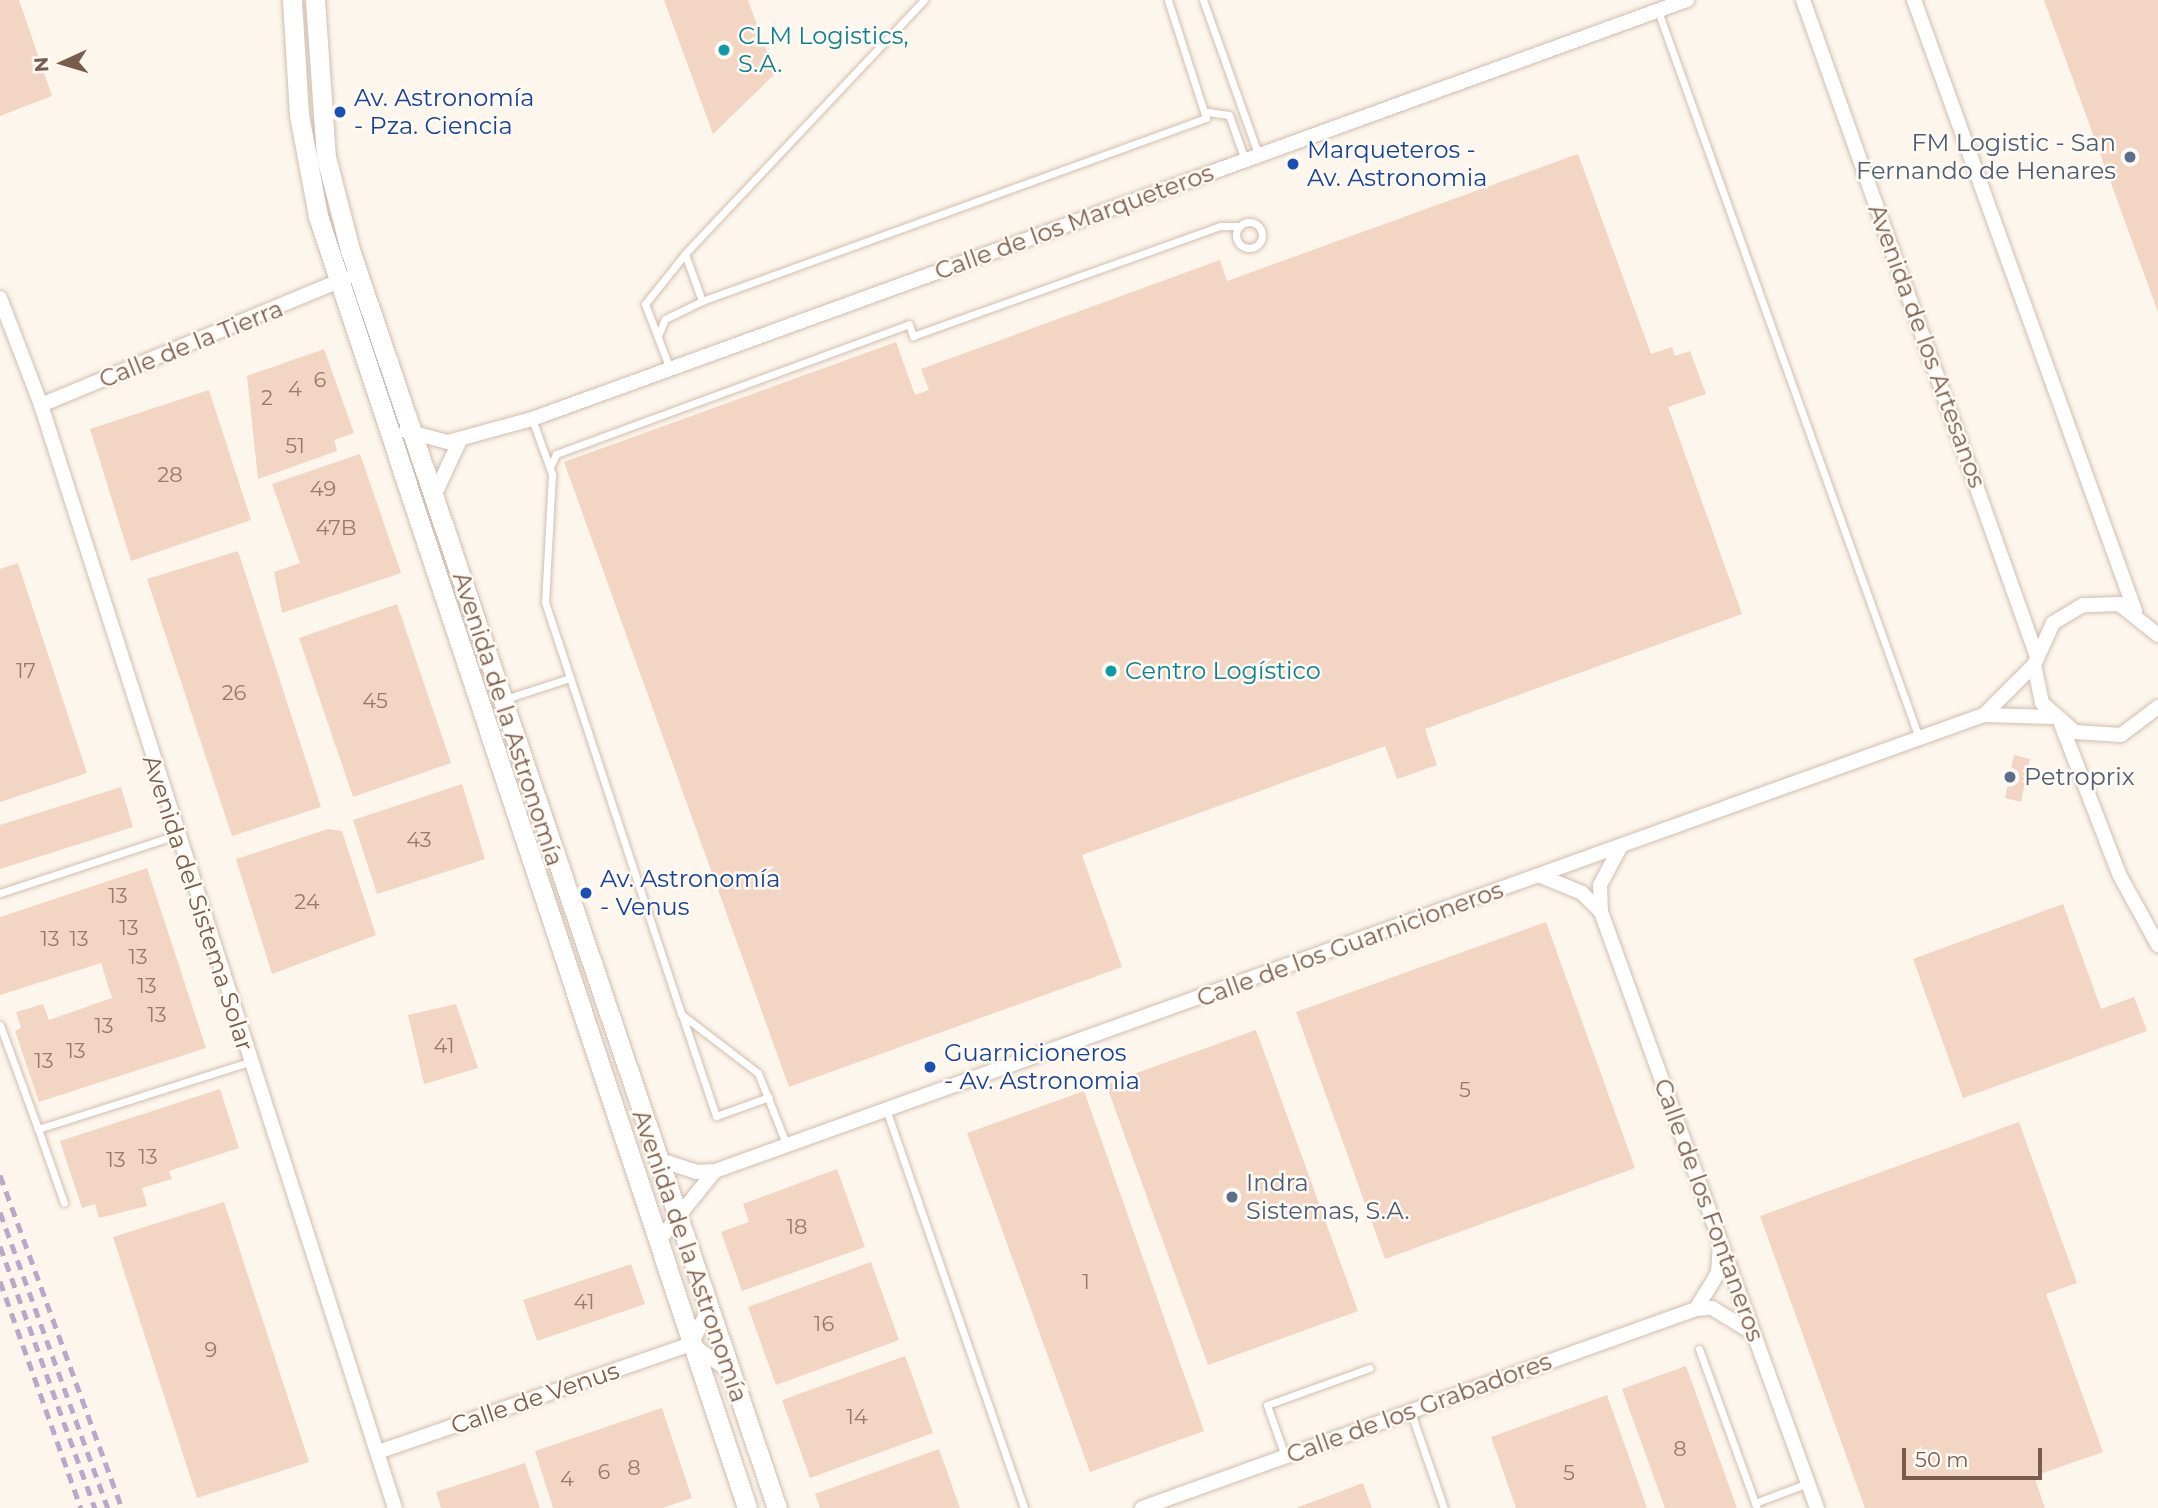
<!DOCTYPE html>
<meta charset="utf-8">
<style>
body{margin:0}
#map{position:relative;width:2158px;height:1508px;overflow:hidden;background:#fdf6ec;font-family:Montserrat,sans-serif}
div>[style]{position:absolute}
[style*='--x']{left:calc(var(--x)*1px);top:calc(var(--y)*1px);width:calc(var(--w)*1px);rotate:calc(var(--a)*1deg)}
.building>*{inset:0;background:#f3d5c3}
.roads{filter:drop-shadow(0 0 2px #d1beb0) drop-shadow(0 0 2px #d1beb0)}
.service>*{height:7px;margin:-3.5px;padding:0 3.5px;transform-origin:3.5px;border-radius:3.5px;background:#fff}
.service>.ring{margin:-3.5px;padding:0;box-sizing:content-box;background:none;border:7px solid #fff;border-radius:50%}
.minor>*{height:14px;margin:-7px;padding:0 7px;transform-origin:7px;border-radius:7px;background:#fff}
.tertiary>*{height:19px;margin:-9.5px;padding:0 9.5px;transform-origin:9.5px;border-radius:9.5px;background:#fff}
.rail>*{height:5px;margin-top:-2.5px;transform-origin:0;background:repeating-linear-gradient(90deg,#b9a8c9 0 10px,transparent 0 17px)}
.dots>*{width:19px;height:19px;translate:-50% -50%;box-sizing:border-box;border:4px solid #fffaf3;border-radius:50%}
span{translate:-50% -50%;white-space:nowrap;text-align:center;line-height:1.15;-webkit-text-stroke:5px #fffaf3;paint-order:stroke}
.number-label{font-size:21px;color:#987a6a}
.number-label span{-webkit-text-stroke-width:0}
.culture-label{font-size:24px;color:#0d838f}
.left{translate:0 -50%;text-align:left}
.transit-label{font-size:24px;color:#164399}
.service-label{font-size:24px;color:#4e5e75}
.right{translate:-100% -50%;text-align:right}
.street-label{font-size:24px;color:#7a5c4d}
.north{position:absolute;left:28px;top:28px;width:70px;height:70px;-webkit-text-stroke:5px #fffaf3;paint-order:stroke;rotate:266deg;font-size:19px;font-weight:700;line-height:28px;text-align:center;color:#7a5c4d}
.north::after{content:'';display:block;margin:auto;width:24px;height:32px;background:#7a5c4d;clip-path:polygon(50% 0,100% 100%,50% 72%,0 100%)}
.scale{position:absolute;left:1902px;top:1448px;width:140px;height:32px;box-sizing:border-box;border:4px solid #7a5c4d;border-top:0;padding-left:9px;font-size:21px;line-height:24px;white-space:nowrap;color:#7a5c4d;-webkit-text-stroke:5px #fffaf3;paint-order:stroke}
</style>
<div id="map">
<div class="building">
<i style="clip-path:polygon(0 0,19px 0,52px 96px,0 116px)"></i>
<i style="clip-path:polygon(664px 0,748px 0,775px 74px,713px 134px)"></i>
<i style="clip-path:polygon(2044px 0,2158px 0,2158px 312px)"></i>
<i style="clip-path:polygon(1578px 154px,1651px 354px,1672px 347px,1675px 356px,1690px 351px,1706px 394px,1668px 407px,1742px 614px,1425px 729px,1437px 765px,1397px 779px,1385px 746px,1082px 855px,1122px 967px,789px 1087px,564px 462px,896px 342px,915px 395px,929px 390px,921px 369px,1220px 260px,1227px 281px)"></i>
<i style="clip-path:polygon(324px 349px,354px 433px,334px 440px,337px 451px,258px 479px,247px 376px)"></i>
<i style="clip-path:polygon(209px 390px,251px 520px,131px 561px,90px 429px)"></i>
<i style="clip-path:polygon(360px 454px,401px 573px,282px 613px,274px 572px,300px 563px,272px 484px)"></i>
<i style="clip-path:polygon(238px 551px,321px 807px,232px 836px,147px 579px)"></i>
<i style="clip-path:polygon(18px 563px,87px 773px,0 802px,0 569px)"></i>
<i style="clip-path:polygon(397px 604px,451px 763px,353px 797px,299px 638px)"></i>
<i style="clip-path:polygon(2014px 755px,2030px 759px,2021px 802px,2005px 798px)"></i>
<i style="clip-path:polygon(462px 784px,485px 859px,377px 894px,353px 820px)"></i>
<i style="clip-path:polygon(121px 787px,133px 827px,0 869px,0 825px)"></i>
<i style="clip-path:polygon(328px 829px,342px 831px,376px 935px,272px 974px,236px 859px)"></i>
<i style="clip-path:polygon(147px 868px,206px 1048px,39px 1102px,15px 1031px,21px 1028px,16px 1012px,43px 1004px,49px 1020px,112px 998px,101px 963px,0 995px,0 917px)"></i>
<i style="clip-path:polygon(2063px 904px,2101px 1009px,2134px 997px,2147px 1031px,1963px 1098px,1913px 959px)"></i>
<i style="clip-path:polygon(1546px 922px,1635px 1168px,1385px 1259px,1296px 1012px)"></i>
<i style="clip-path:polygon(456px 1004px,478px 1068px,424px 1084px,408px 1015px)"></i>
<i style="clip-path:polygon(1256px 1030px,1358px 1311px,1208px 1365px,1106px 1084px)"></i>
<i style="clip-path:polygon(220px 1089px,239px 1148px,169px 1171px,172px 1179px,142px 1188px,147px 1206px,99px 1218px,95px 1204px,82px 1208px,60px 1141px)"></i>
<i style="clip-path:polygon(1084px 1091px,1204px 1431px,1090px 1472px,967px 1133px)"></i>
<i style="clip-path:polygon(2019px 1122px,2077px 1283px,2046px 1294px,2103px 1452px,2034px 1476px,2045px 1508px,1865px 1508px,1760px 1216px)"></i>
<i style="clip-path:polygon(837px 1169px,865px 1247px,742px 1291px,721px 1232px,749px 1222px,743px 1204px)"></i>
<i style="clip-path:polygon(224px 1202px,309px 1462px,197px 1498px,113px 1237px)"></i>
<i style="clip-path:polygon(871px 1262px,899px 1340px,776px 1385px,748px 1307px)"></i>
<i style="clip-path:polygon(631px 1264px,645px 1304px,537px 1341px,523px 1300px)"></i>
<i style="clip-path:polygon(905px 1356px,933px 1433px,810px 1478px,782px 1400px)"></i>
<i style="clip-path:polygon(1686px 1366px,1737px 1508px,1665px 1508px,1622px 1389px)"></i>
<i style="clip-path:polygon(1607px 1395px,1647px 1508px,1516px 1508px,1491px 1437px)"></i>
<i style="clip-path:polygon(662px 1408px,692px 1498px,663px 1508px,553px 1508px,535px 1451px)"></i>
<i style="clip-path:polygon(939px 1449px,960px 1508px,820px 1508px,815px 1494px)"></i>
<i style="clip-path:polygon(525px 1463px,540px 1508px,441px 1508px,436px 1492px)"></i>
<i style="clip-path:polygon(1363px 1483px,1372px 1508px,1296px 1508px)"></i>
</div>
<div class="roads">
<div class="service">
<i style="--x:924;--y:0;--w:349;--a:133.3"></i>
<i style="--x:685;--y:254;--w:50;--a:70.1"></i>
<i style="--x:702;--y:301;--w:536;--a:-19.96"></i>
<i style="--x:1206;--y:118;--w:124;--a:-107.9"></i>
<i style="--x:1203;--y:0;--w:166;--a:70.3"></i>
<i style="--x:1658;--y:11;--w:772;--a:70.25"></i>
<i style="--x:1208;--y:112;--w:21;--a:8"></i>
<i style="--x:1229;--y:115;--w:48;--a:70.4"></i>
<i class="ring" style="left:1236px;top:222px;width:19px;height:19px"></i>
<i style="--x:658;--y:336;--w:18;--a:-68"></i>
<i style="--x:665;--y:319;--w:41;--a:-25.9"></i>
<i style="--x:670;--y:369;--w:70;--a:-111"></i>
<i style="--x:645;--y:304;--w:64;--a:-51.3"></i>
<i style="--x:532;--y:419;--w:59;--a:70"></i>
<i style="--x:552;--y:474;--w:128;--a:93.1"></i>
<i style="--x:545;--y:602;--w:434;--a:71.7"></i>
<i style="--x:681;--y:1014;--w:97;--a:37.5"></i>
<i style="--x:758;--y:1073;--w:79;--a:68.3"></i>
<i style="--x:550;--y:467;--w:14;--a:-65"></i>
<i style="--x:556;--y:454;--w:376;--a:-20.2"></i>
<i style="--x:909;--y:324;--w:13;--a:72"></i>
<i style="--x:913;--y:336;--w:327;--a:-19.7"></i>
<i style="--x:1221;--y:226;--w:19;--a:0"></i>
<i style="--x:505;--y:699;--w:68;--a:-17.9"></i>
<i style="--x:0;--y:893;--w:185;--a:-18.2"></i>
<i style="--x:682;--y:1015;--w:107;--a:71.4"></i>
<i style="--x:716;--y:1116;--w:56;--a:-19.7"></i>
<i style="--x:0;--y:1025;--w:111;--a:69.9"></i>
<i style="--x:38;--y:1129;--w:221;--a:-17.6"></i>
<i style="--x:887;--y:1112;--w:419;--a:70.9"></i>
<i style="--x:38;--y:1129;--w:78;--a:70.6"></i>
<i style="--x:1699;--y:1349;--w:169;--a:70"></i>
<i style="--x:1410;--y:1410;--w:104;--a:70.9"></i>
<i style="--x:1285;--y:1456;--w:54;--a:-109.4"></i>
<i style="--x:1267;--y:1405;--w:109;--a:-19.8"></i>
<i style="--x:1755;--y:1503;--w:57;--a:-20.7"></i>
</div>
<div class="minor">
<i style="--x:1803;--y:0;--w:694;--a:70.39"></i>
<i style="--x:1914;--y:0;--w:650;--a:70.11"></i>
<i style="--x:0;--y:298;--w:115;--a:69"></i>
<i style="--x:41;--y:405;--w:1158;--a:72.21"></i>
<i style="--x:41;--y:405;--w:330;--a:-22.6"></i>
<i style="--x:406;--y:431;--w:43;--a:14.7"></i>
<i style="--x:448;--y:442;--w:87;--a:-15.3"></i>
<i style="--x:532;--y:419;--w:1229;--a:-19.94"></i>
<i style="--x:434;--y:496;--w:62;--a:-65.1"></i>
<i style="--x:2158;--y:635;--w:50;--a:-141.5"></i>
<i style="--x:2119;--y:604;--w:36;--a:178"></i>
<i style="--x:2083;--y:605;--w:35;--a:149"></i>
<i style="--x:2053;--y:623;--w:46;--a:114.3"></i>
<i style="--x:2034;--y:665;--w:39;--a:78"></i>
<i style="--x:2042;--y:703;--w:44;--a:41.3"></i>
<i style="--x:2075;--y:732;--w:46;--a:3.7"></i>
<i style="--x:2121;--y:735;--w:46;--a:-37.1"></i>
<i style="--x:1984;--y:715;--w:71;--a:-45"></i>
<i style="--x:2061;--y:724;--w:163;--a:68.8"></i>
<i style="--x:2120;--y:876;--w:79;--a:61.2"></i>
<i style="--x:1621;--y:846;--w:44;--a:118.3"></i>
<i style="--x:1600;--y:885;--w:27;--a:88"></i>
<i style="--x:1601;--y:912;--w:634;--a:70.08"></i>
<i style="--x:1541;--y:876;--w:44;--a:22.5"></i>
<i style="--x:1582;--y:893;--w:27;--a:45"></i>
<i style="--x:657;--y:1159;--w:42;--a:18"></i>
<i style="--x:697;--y:1172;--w:18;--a:-3"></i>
<i style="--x:715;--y:1171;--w:1348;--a:-19.77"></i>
<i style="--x:1984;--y:715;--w:69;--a:1.7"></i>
<i style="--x:659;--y:1240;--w:87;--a:-51"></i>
<i style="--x:1696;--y:1309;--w:42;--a:-58.6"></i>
<i style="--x:1718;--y:1273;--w:26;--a:-86"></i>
<i style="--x:691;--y:1344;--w:38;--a:-63"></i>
<i style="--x:378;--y:1452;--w:331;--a:-19"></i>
<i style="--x:691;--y:1344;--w:45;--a:35.1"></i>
<i style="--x:1142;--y:1508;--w:589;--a:-19.76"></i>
<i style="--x:1696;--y:1309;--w:16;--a:-4"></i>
<i style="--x:1712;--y:1308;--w:48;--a:31.4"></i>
</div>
<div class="tertiary">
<i style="--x:292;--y:0;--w:115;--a:86.5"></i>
<i style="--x:299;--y:115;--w:103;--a:79.3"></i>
<i style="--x:318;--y:216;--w:1361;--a:71.63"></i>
<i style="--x:315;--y:0;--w:157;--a:86"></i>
<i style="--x:326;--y:157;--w:96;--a:75.5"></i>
<i style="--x:350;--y:250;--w:1328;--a:71.25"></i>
</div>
</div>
<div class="rail">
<i style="--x:0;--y:1175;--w:355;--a:69.9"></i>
<i style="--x:0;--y:1212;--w:315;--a:70"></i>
<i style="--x:0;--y:1246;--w:279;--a:70.1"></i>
<i style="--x:0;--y:1281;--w:241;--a:70.4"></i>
</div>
<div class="dots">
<i style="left:724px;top:50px;background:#0f9aa8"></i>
<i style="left:340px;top:112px;background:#1a4fb4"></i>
<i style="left:2130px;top:157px;background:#5c6f8a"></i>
<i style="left:1293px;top:164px;background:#1a4fb4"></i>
<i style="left:1111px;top:671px;background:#0f9aa8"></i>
<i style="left:2010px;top:777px;background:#5c6f8a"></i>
<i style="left:586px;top:893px;background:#1a4fb4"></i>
<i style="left:930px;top:1067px;background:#1a4fb4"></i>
<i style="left:1232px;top:1197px;background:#5c6f8a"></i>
</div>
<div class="number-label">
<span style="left:320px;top:380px">6</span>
<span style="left:295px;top:389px">4</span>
<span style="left:267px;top:398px">2</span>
<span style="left:295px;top:446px">51</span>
<span style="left:170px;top:475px">28</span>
<span style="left:323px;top:489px">49</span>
<span style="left:336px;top:528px">47B</span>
<span style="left:26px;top:671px">17</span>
<span style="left:234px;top:693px">26</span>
<span style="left:375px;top:701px">45</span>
<span style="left:419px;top:840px">43</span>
<span style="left:118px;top:896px">13</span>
<span style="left:307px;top:902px">24</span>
<span style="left:129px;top:928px">13</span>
<span style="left:50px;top:939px">13</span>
<span style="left:79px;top:939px">13</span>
<span style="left:138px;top:957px">13</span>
<span style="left:147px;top:986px">13</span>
<span style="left:157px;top:1015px">13</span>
<span style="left:104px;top:1026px">13</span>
<span style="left:444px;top:1046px">41</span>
<span style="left:76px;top:1051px">13</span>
<span style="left:44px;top:1061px">13</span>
<span style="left:1465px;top:1090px">5</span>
<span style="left:148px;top:1157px">13</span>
<span style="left:116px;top:1160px">13</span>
<span style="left:797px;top:1227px">18</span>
<span style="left:1086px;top:1282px">1</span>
<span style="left:584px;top:1302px">41</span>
<span style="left:824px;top:1324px">16</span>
<span style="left:211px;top:1350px">9</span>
<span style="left:857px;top:1417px">14</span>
<span style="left:1680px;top:1449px">8</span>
<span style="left:634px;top:1468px">8</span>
<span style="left:604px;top:1472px">6</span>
<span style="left:1569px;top:1473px">5</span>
<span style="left:567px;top:1479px">4</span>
</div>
<div class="culture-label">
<span class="left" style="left:738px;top:50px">CLM Logistics,<br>S.A.</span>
<span class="left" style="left:1125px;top:671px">Centro Logístico</span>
</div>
<div class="transit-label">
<span class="left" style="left:354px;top:112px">Av. Astronomía<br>- Pza. Ciencia</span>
<span class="left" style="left:1307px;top:164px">Marqueteros -<br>Av. Astronomia</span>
<span class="left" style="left:600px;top:893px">Av. Astronomía<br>- Venus</span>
<span class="left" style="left:944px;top:1067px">Guarnicioneros<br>- Av. Astronomia</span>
</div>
<div class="service-label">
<span class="right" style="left:2116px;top:157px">FM Logistic - San<br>Fernando de Henares</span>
<span class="left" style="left:2024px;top:777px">Petroprix</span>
<span class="left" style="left:1246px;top:1197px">Indra<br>Sistemas, S.A.</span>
</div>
<div class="street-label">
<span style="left:1074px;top:222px;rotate:-20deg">Calle de los Marqueteros</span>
<span style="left:191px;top:344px;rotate:-22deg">Calle de la Tierra</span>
<span style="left:1927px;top:346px;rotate:70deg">Avenida de los Artesanos</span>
<span style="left:508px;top:719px;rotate:72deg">Avenida de la Astronomía</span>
<span style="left:198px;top:903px;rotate:72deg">Avenida del Sistema Solar</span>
<span style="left:1350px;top:944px;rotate:-20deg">Calle de los Guarnicioneros</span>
<span style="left:1709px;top:1210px;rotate:70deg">Calle de los Fontaneros</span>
<span style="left:690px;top:1256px;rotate:71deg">Avenida de la Astronomía</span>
<span style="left:535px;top:1398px;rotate:-19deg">Calle de Venus</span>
<span style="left:1419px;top:1408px;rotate:-20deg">Calle de los Grabadores</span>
</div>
<div class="north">N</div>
<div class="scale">50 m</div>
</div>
